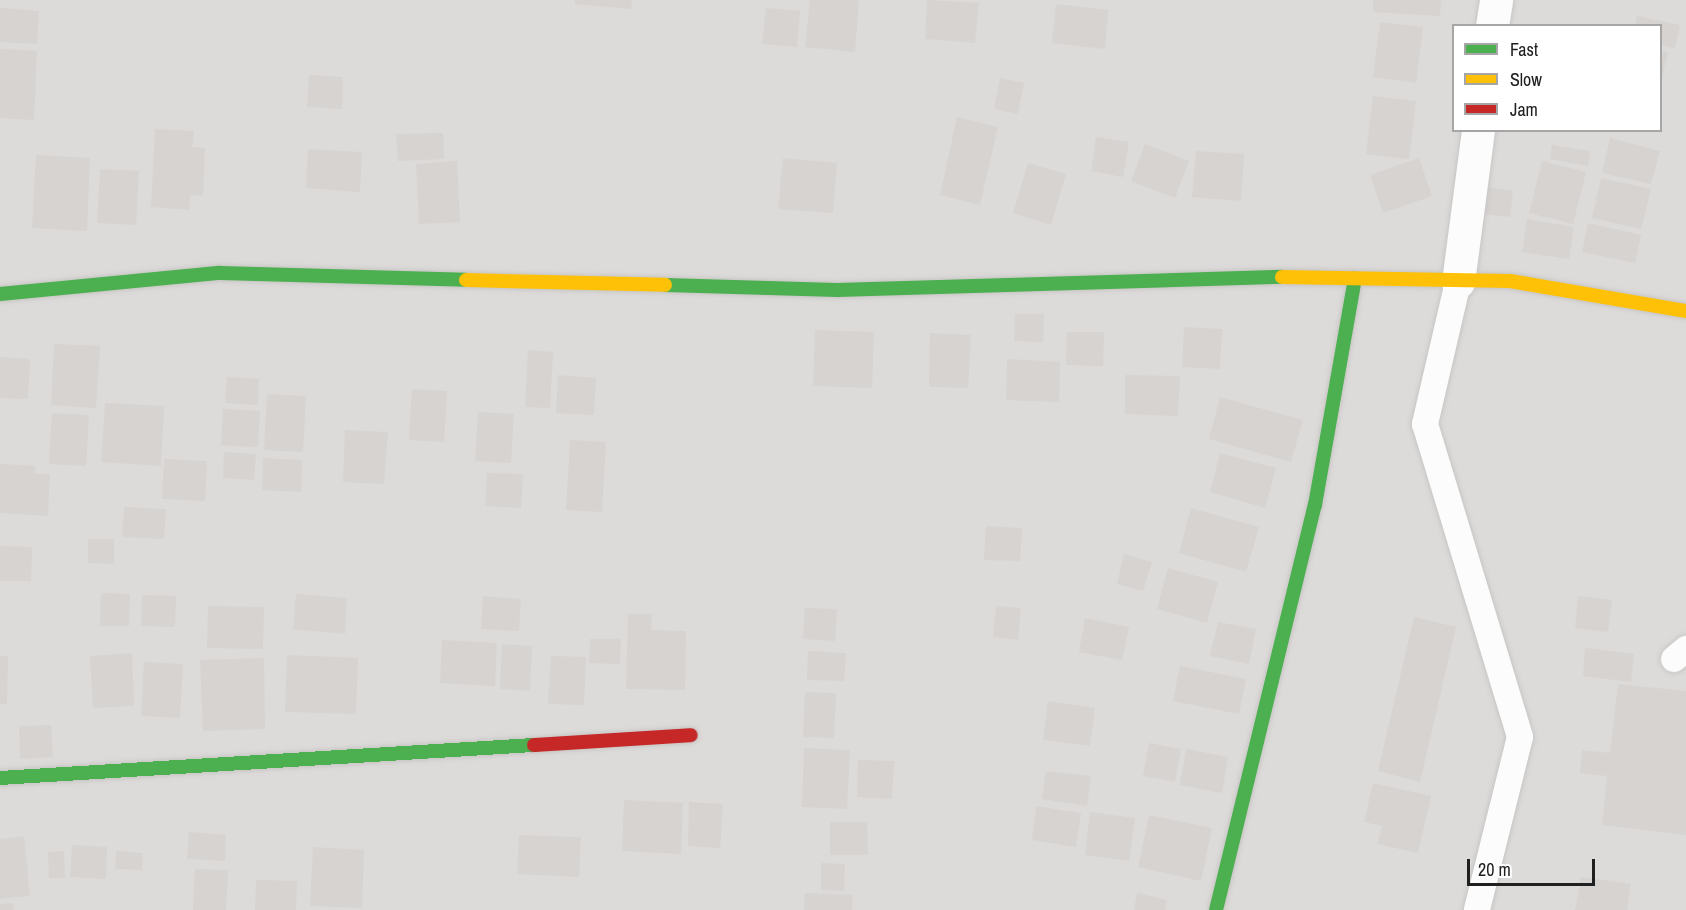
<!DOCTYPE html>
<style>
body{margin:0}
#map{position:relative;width:1686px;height:910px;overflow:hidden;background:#eeebe8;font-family:"Archivo Narrow",sans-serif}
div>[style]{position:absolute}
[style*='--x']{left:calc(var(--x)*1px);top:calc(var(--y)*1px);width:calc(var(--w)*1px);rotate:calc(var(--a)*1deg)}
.residential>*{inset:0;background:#dddbda}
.building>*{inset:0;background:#d6d3d1}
.roads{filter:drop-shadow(0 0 2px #c7c6c4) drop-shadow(0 0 2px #c7c6c4)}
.lane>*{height:26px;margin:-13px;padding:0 13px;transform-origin:13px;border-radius:13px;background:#fcfcfc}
.street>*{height:33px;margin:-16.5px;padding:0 16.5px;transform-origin:16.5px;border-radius:16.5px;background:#fcfcfc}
.fast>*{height:14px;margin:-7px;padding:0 7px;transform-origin:7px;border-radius:7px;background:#4caf50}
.slow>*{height:14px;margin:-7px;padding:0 7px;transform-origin:7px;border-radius:7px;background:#ffc107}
.jam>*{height:14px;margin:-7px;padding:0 7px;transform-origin:7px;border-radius:7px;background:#c62828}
span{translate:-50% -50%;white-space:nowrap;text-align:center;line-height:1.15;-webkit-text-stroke:6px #fff;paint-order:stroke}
.legend{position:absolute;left:1452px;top:24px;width:210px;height:108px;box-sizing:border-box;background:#fff;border:2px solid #a6a6a6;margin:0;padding:8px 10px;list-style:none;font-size:18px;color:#202020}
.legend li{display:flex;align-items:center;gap:12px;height:30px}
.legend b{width:30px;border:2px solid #a6a6a6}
.scale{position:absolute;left:1467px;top:859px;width:128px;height:27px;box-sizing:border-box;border:3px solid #202020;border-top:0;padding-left:8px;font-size:18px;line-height:21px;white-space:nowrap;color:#202020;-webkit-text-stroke:4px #fff;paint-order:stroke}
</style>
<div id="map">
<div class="residential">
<i style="clip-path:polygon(evenodd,0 0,1686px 0,1686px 910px,0 910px,0 0,1454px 26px,1660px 26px,1660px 130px,1454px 130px,1454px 26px)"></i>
</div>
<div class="building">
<i style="clip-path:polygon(575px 0,632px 0,631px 9px,575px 4px)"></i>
<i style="clip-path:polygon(810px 0,859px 0,855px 52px,805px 47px)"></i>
<i style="clip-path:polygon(927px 0,979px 3px,975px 43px,925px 39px)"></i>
<i style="clip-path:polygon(1373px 0,1441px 0,1440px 16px,1373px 12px)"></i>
<i style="clip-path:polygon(1056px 4px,1108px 10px,1105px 49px,1052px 43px)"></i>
<i style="clip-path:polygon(0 8px,39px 11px,37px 44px,0 42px)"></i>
<i style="clip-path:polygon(766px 8px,800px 11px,797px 47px,762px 44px)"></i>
<i style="clip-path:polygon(1637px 16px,1680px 25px,1675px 48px,1660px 45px,1660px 26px,1635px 26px)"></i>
<i style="clip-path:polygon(1380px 22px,1423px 27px,1416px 83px,1373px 77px)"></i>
<i style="clip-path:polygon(0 49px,37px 51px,34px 120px,0 118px)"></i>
<i style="clip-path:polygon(1660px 51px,1668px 52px,1661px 81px,1660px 81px)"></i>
<i style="clip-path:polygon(309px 75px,343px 77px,342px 109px,307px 107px)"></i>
<i style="clip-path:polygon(1000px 78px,1024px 83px,1018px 114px,994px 109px)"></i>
<i style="clip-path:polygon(1373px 96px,1416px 101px,1409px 159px,1366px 154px)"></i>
<i style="clip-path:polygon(957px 117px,998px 127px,980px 205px,940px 195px)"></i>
<i style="clip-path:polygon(155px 129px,194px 131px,192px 147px,205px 148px,203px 196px,190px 195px,189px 210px,151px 207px)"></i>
<i style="clip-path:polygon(443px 133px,444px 159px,398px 161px,396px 134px)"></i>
<i style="clip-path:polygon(1096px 137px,1129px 142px,1123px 177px,1091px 171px)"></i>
<i style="clip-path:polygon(1610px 138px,1660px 151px,1651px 184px,1602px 173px)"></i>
<i style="clip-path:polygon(1145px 144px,1189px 161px,1175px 198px,1131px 181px)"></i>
<i style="clip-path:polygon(1552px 145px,1590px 151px,1588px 166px,1550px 159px)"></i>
<i style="clip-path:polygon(308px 149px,362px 152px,360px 192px,306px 188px)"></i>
<i style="clip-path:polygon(1196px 151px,1244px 154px,1241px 201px,1192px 197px)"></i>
<i style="clip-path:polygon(36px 155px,90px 158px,87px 231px,32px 228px)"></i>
<i style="clip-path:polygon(783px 158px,837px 163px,833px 213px,778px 209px)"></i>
<i style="clip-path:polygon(1419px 158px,1432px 196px,1383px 213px,1370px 175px)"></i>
<i style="clip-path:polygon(457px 161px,460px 222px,419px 224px,416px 164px)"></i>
<i style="clip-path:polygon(1542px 161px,1586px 172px,1573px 224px,1529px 213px)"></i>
<i style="clip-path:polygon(1028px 163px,1066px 174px,1051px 225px,1013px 213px)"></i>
<i style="clip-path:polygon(100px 169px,139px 171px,136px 225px,97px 223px)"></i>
<i style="clip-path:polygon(1601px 178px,1651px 189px,1641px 229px,1592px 218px)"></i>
<i style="clip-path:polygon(1486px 187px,1513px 191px,1510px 217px,1483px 214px)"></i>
<i style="clip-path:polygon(1527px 219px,1574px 227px,1569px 259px,1522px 252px)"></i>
<i style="clip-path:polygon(1588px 223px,1641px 235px,1635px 263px,1582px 252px)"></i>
<i style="clip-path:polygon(1015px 314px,1044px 314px,1043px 342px,1014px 341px)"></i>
<i style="clip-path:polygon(1184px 327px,1222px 329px,1220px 369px,1182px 367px)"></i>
<i style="clip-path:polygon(815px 330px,874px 332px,872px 388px,813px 386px)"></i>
<i style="clip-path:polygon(1067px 332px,1104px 332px,1103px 366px,1066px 365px)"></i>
<i style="clip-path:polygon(930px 333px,971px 335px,968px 388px,929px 387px)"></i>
<i style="clip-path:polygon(54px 344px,100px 346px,96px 408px,51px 405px)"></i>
<i style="clip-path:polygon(528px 350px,553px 352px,550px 408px,525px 407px)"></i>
<i style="clip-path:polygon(0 357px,30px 359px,28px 399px,0 398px)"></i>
<i style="clip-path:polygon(1007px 359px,1060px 362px,1059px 402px,1006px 400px)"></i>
<i style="clip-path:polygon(558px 375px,596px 378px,594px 415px,556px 413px)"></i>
<i style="clip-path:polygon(1125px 375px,1180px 376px,1178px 416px,1125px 414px)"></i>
<i style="clip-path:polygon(227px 377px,259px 379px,258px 405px,225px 403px)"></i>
<i style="clip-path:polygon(412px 389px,447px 391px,444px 442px,409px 440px)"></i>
<i style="clip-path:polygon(267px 394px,306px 396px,303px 452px,264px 450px)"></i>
<i style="clip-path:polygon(1220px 397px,1303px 420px,1291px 462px,1209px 439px)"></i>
<i style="clip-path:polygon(105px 403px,164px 406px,161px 466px,101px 462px)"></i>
<i style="clip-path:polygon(223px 409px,260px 411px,258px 447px,221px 445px)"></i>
<i style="clip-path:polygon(478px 412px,514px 414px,511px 463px,475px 461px)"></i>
<i style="clip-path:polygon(52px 413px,89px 415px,86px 466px,49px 464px)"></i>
<i style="clip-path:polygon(345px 430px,388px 432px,384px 484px,343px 482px)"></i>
<i style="clip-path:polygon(570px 440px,606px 442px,602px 512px,566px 510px)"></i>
<i style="clip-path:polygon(224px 452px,256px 454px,254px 480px,223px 478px)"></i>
<i style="clip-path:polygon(1220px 453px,1276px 468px,1265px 508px,1210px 492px)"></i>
<i style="clip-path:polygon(263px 458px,302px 460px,301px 492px,262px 490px)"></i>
<i style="clip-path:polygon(164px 459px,207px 461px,205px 501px,162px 499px)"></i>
<i style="clip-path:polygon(0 464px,35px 466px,35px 474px,50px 474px,48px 516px,0 513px)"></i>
<i style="clip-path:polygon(487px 473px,523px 474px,521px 508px,485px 506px)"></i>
<i style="clip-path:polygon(124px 507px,166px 509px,164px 539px,122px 537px)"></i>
<i style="clip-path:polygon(1191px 508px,1259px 527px,1246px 572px,1179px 553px)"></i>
<i style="clip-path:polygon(986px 526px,1022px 528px,1020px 561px,984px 560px)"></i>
<i style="clip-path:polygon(88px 539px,114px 539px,114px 564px,88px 563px)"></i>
<i style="clip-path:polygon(0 546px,32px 547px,31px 581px,0 581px)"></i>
<i style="clip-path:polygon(1124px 554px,1152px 562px,1143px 591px,1117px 584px)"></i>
<i style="clip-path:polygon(1168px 568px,1218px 582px,1207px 623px,1157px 609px)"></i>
<i style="clip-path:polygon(101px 593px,130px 594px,129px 626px,100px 626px)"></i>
<i style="clip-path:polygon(296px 594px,347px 598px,345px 634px,293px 629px)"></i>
<i style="clip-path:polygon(142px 595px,176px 596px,175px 627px,141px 626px)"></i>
<i style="clip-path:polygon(483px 596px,521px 599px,519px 631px,481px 629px)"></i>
<i style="clip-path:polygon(1578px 596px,1612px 600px,1608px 632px,1575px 628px)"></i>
<i style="clip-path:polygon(208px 606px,264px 607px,263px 649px,207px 648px)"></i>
<i style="clip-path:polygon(996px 606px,1021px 608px,1018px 640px,993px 637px)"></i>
<i style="clip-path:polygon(805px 608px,837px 609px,835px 641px,803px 639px)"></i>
<i style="clip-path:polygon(628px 614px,652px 614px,651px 630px,686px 631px,685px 690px,626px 689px)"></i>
<i style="clip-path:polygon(1414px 617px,1456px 627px,1420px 782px,1378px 771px)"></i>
<i style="clip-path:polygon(1085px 618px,1129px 627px,1122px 660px,1079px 652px)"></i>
<i style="clip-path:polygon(1218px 622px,1256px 629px,1249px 664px,1210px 656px)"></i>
<i style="clip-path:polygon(590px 639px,621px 639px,620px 664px,589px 663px)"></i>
<i style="clip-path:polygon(442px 640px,497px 643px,495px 686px,440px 683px)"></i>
<i style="clip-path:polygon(502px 644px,532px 646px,530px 691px,500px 689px)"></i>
<i style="clip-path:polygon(1585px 648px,1634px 654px,1631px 682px,1583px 676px)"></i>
<i style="clip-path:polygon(808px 651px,846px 653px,844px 681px,807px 680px)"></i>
<i style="clip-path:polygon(132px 653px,134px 706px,93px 708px,90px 656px)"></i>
<i style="clip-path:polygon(287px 655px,358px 658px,356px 714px,285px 712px)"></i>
<i style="clip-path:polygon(0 656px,8px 656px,7px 704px,0 704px)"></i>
<i style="clip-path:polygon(551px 656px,586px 657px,584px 705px,548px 704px)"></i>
<i style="clip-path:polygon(264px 658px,265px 729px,203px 731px,200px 660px)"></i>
<i style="clip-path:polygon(144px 662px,183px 664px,180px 718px,141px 716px)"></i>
<i style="clip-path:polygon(1180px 666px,1246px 679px,1239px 714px,1173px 701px)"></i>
<i style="clip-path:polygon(1618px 684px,1686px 691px,1686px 835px,1602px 825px,1607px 776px,1580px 773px,1582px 750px,1610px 753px)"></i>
<i style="clip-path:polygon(805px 692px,836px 693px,834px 738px,803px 737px)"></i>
<i style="clip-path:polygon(1048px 701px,1095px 708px,1090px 746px,1043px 740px)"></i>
<i style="clip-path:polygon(51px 725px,53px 757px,20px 759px,19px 726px)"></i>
<i style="clip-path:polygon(1149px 743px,1181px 749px,1175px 782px,1143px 776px)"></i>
<i style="clip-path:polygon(804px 748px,850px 750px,847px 809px,802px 807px)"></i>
<i style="clip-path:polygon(1186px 749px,1228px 757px,1222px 793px,1180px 785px)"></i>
<i style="clip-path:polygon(858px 760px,894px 761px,892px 799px,857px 797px)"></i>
<i style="clip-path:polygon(1046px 771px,1091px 776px,1087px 806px,1042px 799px)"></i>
<i style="clip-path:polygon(1373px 783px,1431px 796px,1418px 853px,1377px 844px,1382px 826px,1364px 822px)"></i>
<i style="clip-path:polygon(624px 800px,683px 803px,681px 854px,622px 851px)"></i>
<i style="clip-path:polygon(689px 802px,723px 804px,720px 848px,688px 846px)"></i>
<i style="clip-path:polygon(1036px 806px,1081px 813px,1076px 847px,1032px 840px)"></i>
<i style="clip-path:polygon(1090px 812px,1135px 818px,1129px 861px,1085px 855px)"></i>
<i style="clip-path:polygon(1149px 815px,1212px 828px,1201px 881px,1138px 867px)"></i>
<i style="clip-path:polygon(830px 822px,867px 822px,868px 855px,830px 855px)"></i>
<i style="clip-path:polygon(189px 832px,226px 835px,225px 861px,187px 859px)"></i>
<i style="clip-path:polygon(519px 835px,581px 837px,579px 877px,517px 874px)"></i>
<i style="clip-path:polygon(24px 836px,30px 896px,0 899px,0 839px)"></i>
<i style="clip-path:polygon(72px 845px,107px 847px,106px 879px,70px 877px)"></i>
<i style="clip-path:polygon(313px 847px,364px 850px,362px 908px,310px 906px)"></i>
<i style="clip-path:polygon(64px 851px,65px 878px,49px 878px,48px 852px)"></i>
<i style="clip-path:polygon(116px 851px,143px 853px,142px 870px,115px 869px)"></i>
<i style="clip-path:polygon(821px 863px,845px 864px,844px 891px,821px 890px)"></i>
<i style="clip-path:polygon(195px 869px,228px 870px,226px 910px,193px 910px)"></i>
<i style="clip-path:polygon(1581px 877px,1631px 884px,1627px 910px,1575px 910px)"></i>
<i style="clip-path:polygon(256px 880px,297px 881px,296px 910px,255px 910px)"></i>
<i style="clip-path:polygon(805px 893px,853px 895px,852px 910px,804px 910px)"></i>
<i style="clip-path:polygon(1137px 893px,1167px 900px,1165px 910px,1134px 910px)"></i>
<i style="clip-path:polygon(13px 903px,14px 910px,0 910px,0 904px)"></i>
</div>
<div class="roads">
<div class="lane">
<i style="--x:1458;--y:282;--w:146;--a:103.1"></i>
<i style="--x:1425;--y:424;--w:327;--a:73.1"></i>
<i style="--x:1520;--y:737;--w:178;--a:104"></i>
<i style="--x:1674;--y:659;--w:16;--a:-40"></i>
</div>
<div class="street">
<i style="--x:1492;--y:26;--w:26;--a:-81"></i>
<i style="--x:1458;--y:282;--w:153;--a:-82.5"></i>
</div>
<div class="fast">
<i style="--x:665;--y:285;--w:172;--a:1.7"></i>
<i style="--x:837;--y:290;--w:445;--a:-1.7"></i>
<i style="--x:0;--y:294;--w:221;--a:-5.5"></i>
<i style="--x:220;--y:273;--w:246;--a:1.6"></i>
<i style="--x:0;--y:778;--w:535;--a:-3.54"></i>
<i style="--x:1216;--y:910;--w:417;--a:-76.3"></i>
<i style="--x:1315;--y:505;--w:230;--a:-80"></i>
</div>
<div class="slow">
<i style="--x:1282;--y:277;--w:228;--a:1"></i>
<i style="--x:1510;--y:281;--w:179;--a:9.7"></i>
<i style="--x:466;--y:280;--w:199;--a:1.4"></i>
</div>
<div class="jam">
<i style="--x:534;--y:745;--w:157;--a:-3.6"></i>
</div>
</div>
<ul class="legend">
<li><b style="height:8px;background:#4caf50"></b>Fast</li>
<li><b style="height:8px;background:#ffc107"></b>Slow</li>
<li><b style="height:8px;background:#c62828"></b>Jam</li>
</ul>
<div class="scale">20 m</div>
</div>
